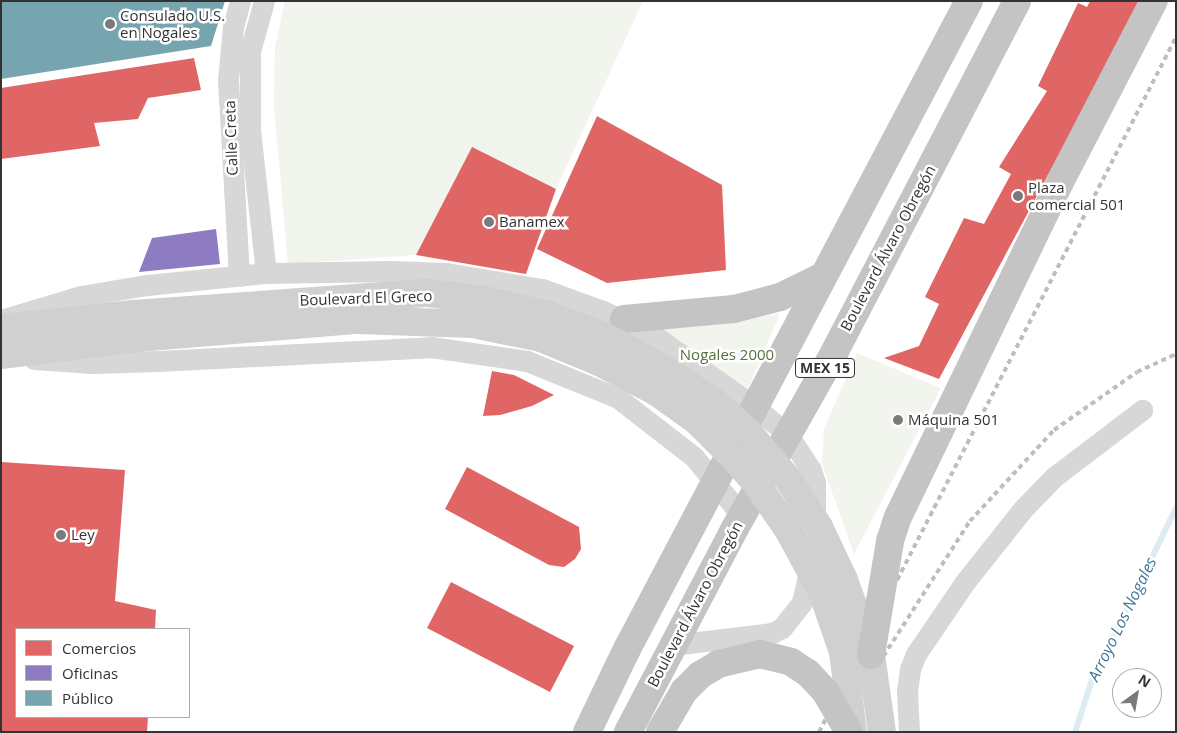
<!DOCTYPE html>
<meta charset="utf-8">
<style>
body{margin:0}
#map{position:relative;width:1177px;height:733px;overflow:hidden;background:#fff;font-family:"Open Sans",sans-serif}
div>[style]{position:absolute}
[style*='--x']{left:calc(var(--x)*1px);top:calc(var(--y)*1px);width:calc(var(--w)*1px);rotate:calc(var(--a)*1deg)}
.green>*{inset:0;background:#f1f5ed}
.shops>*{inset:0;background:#e06666}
.offices>*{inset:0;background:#8e7cc3}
.public>*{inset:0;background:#76a5af}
.stream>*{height:6px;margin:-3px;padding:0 3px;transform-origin:3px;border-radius:3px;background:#ddebf3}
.street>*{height:21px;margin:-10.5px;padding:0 10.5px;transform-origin:10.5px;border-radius:10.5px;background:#d7d7d7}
.secondary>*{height:28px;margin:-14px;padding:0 14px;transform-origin:14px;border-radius:14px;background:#d0d0d0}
.highway>*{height:28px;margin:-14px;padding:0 14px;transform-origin:14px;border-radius:14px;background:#c4c4c4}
.rail>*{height:4px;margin-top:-2px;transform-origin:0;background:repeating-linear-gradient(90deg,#bebebe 0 5px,transparent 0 9px)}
.secondary-bridge>*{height:28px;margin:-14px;padding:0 14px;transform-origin:14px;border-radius:14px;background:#d0d0d0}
.highway-bridge>*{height:28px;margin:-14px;padding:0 14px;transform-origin:14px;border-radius:14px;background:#c4c4c4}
.dots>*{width:14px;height:14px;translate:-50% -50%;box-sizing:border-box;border:2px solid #fff;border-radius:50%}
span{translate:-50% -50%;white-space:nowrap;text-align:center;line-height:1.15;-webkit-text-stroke:5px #fff;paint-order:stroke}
.shield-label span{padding:1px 4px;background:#fff;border:1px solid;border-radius:4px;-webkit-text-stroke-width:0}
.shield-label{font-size:14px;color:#333;font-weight:700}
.poi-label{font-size:15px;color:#333}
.left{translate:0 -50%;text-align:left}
.street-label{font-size:15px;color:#333}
.park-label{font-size:15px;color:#56703f}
.water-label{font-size:16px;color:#3f7597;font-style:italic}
.frame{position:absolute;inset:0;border:2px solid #333;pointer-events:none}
.legend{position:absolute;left:15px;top:628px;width:175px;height:90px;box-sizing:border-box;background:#fff;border:1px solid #adadad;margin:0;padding:6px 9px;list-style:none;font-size:15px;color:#333}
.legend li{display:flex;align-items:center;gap:10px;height:25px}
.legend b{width:25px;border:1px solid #adadad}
.north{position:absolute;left:1112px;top:668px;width:50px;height:50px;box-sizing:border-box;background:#fff;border:1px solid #adadad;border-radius:50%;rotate:32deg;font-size:14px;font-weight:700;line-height:20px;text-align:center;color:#333}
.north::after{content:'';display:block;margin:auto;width:18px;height:22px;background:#7a7a7a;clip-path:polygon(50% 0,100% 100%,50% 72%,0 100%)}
</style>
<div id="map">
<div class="green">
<i style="clip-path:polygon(285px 1px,643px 1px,556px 189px,472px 147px,416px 255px,288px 264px,274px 106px,275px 47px)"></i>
<i style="clip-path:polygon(780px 314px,741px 405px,637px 328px,707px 325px)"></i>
<i style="clip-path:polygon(857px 353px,941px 388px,854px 554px,822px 464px,824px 429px)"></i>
</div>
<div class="shops">
<i style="clip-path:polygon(1090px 1px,1141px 1px,939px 379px,884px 358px,919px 346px,939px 304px,925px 297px,964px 218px,984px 224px,1011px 174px,999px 167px,1047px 91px,1038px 86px,1078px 3px,1087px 7px)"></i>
<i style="clip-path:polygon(194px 58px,201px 90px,148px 98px,138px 119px,94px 123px,100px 146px,1px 159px,1px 88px)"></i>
<i style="clip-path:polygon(597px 116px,722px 185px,726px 270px,607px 283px,537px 249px)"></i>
<i style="clip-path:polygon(472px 147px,556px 189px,526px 274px,416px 255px)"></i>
<i style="clip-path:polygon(492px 371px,514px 375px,554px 395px,532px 406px,500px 415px,483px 416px)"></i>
<i style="clip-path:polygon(1px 462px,125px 470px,115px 601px,156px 610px,155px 629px,16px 629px,16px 717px,148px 717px,147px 732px,1px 732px)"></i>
<i style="clip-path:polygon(467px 467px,579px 527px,581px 549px,575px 559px,564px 567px,549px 565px,445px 509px)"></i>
<i style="clip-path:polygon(451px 582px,574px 646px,550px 692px,427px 628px)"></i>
</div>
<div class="offices">
<i style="clip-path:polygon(216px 229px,220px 264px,139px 272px,152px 238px)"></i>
</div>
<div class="public">
<i style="clip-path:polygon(1px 1px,225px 1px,211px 46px,1px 79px)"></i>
</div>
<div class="stream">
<i style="--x:1075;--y:732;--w:52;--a:-71.9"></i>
<i style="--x:1091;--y:683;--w:195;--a:-64.1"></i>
</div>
<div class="street">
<i style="--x:264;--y:1;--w:52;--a:105.6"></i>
<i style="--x:250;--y:51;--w:79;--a:90"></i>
<i style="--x:250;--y:130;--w:144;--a:83.6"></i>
<i style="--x:239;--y:276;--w:196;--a:-93.2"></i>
<i style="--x:228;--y:80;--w:53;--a:-84.6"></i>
<i style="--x:233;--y:27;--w:27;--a:-75"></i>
<i style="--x:1;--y:320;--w:84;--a:-16.7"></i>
<i style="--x:81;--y:296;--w:67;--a:-9.5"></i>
<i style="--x:147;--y:285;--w:120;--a:-5.8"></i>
<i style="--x:266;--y:273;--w:127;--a:-0.9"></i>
<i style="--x:393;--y:271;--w:53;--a:2.2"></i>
<i style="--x:446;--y:273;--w:97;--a:9.5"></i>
<i style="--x:542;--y:289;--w:65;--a:19.8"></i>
<i style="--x:603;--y:311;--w:58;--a:25.7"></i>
<i style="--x:655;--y:336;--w:123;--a:35.4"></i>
<i style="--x:755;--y:407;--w:43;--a:40.3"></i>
<i style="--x:788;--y:435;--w:42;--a:56.7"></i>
<i style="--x:811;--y:470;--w:13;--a:72"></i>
<i style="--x:815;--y:482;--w:42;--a:90"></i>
<i style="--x:34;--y:359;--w:58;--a:3.9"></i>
<i style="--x:92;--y:363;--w:67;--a:-1.7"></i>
<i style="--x:159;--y:361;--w:272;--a:-2.9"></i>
<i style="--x:431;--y:347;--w:97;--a:8.3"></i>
<i style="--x:527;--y:361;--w:98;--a:22.1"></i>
<i style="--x:618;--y:398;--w:96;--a:37.8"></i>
<i style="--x:694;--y:457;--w:76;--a:50.9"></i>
<i style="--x:673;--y:645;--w:100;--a:-6.9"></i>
<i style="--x:772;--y:633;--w:11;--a:-27"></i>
<i style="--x:782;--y:628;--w:33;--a:-52"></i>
<i style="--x:802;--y:602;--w:39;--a:-77"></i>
<i style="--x:909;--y:732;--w:41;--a:-92.8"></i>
<i style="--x:907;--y:691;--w:22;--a:-82"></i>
<i style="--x:910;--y:669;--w:16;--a:-68"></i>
<i style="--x:916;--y:654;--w:87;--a:-55.8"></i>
<i style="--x:965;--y:582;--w:92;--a:-51.6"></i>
<i style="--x:1022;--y:510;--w:46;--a:-45.9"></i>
<i style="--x:1054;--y:477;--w:111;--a:-37.3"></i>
</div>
<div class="secondary">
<i style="--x:1;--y:328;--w:133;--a:-6.1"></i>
<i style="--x:1;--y:355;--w:137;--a:-7.1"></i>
</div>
<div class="highway">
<i style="--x:1060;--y:182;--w:204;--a:-62.6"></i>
<i style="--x:624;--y:319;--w:110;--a:-5.2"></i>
<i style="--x:734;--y:309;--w:48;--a:-14.6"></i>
<i style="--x:780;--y:297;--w:48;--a:-26"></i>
<i style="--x:587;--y:732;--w:92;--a:-64.3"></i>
<i style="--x:627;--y:649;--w:733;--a:-62.18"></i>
<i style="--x:628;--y:732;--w:230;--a:-62.3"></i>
<i style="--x:735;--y:528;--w:203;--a:-60.5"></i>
<i style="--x:835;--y:351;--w:394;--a:-62.5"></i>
</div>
<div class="rail">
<i style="--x:819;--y:732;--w:781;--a:-62.81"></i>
<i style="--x:835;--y:732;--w:250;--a:-57.4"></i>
<i style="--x:970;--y:521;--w:124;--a:-47.3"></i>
<i style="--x:1054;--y:430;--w:101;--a:-34.9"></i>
<i style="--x:1137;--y:372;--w:43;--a:-24.8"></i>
</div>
<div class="secondary-bridge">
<i style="--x:133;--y:314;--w:296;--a:-4.1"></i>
<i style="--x:428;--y:293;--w:56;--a:7.1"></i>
<i style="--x:484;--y:300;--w:63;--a:12.9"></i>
<i style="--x:545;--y:314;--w:61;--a:20.2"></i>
<i style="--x:602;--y:335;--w:75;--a:28.6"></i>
<i style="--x:668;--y:371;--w:59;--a:34"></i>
<i style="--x:717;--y:404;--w:43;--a:42.2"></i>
<i style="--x:749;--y:433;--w:60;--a:49.7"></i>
<i style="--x:788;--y:479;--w:57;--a:57.1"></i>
<i style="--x:819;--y:527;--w:59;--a:64.7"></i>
<i style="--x:844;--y:580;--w:80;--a:70.2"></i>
<i style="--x:871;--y:655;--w:78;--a:81.9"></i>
<i style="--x:137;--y:338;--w:221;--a:-4.7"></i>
<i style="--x:357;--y:320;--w:116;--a:2"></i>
<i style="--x:473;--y:324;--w:69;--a:11.6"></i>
<i style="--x:541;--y:338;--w:63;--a:22.5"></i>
<i style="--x:599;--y:362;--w:63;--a:27.4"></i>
<i style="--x:655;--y:391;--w:52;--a:35.5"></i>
<i style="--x:697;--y:421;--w:52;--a:45"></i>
<i style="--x:734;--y:458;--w:37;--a:49"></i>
<i style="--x:758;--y:486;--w:55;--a:55.4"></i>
<i style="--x:789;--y:531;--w:72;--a:61.6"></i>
<i style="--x:823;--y:594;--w:61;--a:71"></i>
<i style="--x:843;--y:652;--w:81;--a:82.9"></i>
</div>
<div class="highway-bridge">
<i style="--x:871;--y:655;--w:116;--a:-80.5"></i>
<i style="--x:890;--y:541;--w:25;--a:-72"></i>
<i style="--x:898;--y:517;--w:372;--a:-64.2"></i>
<i style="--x:660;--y:732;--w:48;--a:-59.7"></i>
<i style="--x:684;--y:691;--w:23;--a:-45"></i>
<i style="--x:700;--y:675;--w:21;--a:-31"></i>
<i style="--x:718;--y:664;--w:43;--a:-13.4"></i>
<i style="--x:760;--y:654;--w:32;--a:14"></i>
<i style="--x:791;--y:662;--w:20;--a:33"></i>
<i style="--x:808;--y:673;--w:25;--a:47"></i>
<i style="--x:825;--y:691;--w:48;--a:59.7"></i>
</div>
<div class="dots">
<i style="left:110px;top:24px;background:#7a7a7a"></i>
<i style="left:1018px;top:196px;background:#7a7a7a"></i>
<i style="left:489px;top:222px;background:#7a7a7a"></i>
<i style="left:898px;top:420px;background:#7a7a7a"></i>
<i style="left:61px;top:535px;background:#7a7a7a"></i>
</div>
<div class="shield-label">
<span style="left:825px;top:368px">MEX 15</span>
</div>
<div class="poi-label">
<span class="left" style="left:120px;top:24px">Consulado U.S.<br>en Nogales</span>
<span class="left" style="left:1028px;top:196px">Plaza<br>comercial 501</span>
<span class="left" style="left:499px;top:222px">Banamex</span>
<span class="left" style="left:908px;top:420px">Máquina 501</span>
<span class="left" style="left:71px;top:535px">Ley</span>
</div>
<div class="street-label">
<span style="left:231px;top:138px;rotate:-92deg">Calle Creta</span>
<span style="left:888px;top:248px;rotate:-62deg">Boulevard Álvaro Obregón</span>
<span style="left:366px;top:298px;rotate:-2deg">Boulevard El Greco</span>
<span style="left:695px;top:604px;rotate:-62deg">Boulevard Álvaro Obregón</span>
</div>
<div class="park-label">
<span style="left:727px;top:355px">Nogales 2000</span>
</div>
<div class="water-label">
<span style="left:1122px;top:619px;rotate:-64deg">Arroyo Los Nogales</span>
</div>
<div class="frame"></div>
<ul class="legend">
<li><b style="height:14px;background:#e06666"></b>Comercios</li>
<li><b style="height:14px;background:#8e7cc3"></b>Oficinas</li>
<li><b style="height:14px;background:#76a5af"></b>Público</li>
</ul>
<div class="north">N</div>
</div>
